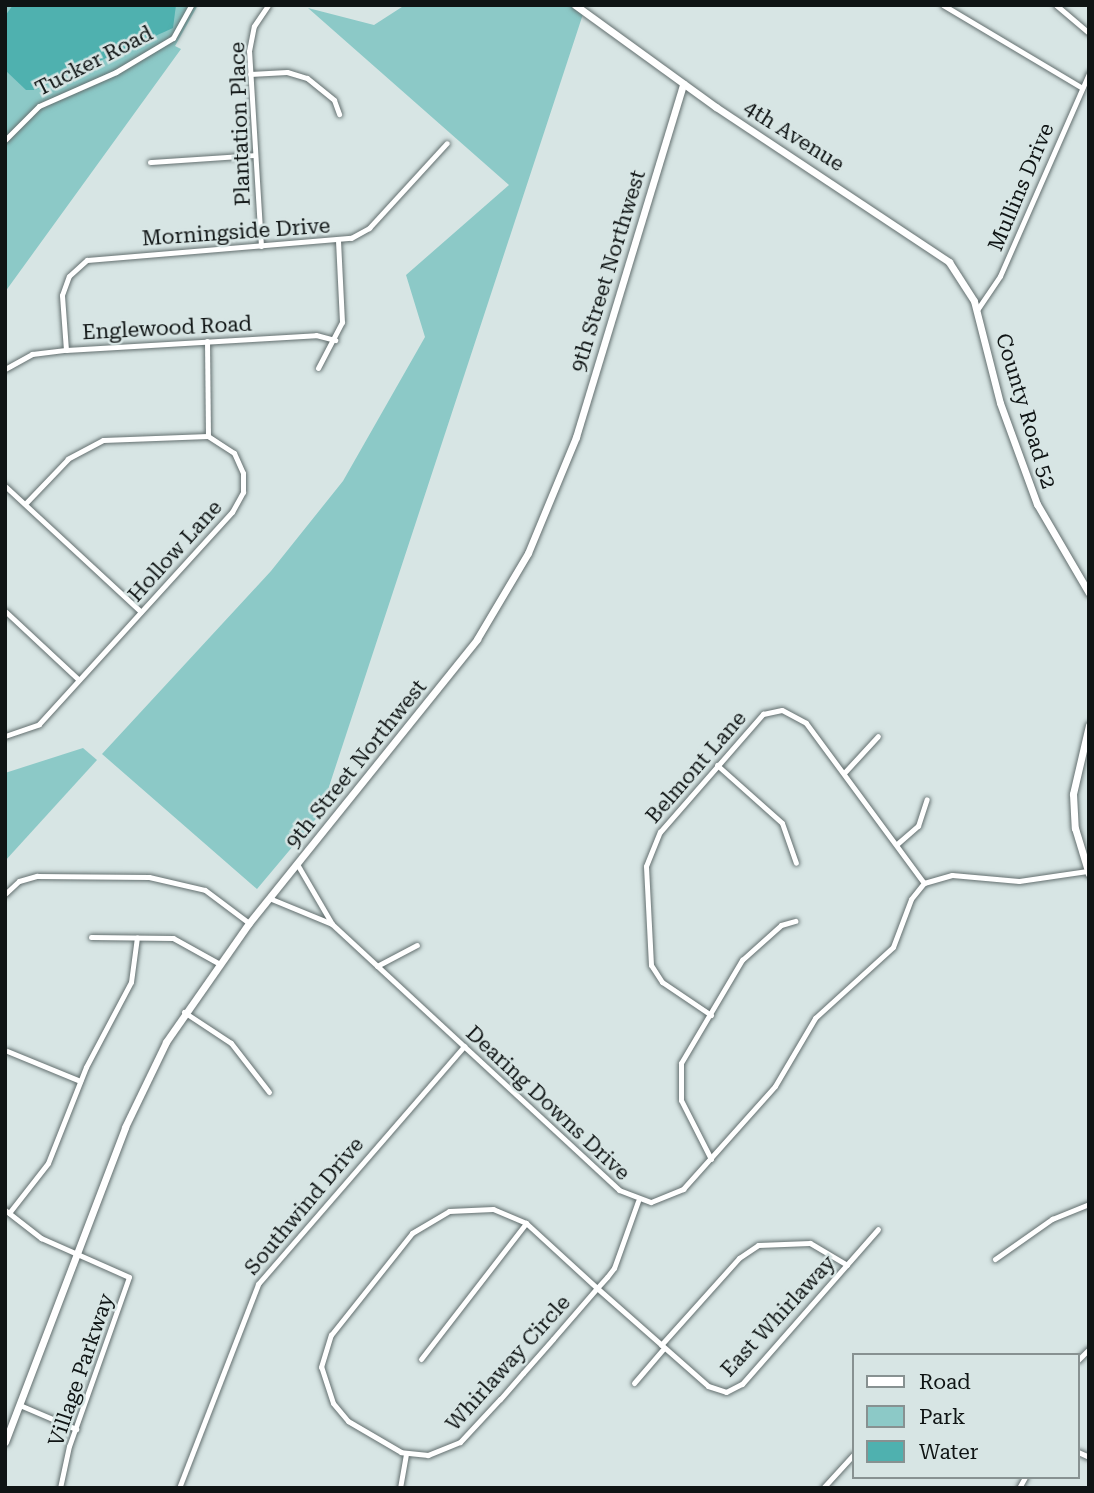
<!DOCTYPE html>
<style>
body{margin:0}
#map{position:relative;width:1094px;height:1493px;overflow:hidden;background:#d7e5e4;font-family:"Roboto Serif",serif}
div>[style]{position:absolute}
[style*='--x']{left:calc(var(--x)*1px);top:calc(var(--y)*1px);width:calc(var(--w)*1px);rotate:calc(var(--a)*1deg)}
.green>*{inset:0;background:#8cc9c7}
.water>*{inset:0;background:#4fb1af}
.roads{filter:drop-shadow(0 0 2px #636f6f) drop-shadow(0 0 2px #636f6f)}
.minor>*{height:5px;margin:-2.5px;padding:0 2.5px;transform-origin:2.5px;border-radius:2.5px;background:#fff}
.tertiary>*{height:7px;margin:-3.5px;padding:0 3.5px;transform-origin:3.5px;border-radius:3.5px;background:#fff}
span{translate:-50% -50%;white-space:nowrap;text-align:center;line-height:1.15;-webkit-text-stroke:5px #d7e5e4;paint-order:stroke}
.street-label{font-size:21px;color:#0f1414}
.frame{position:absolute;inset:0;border:7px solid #0f1414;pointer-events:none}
.legend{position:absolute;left:852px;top:1353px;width:228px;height:126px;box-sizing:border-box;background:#d7e5e4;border:2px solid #879191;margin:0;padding:9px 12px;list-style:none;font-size:21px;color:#0f1414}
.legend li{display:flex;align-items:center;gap:14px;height:35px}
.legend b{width:35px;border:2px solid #879191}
</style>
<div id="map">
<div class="green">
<i style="clip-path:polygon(5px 5px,198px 5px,175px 46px,181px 49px,5px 292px)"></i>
<i style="clip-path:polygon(405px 5px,570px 5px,583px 14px,320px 814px,257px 889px,102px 754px,271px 571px,343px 481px,425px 337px,406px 275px,509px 185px,308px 8px,374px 25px)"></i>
<i style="clip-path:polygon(83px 748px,97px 760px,5px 861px,5px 773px)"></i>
</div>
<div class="water">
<i style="clip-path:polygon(13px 5px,176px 5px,173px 28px,35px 90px,26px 90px,5px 70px,5px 16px)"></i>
</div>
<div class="roads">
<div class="minor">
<i style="--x:943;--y:5;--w:162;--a:30.8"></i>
<i style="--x:1056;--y:5;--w:43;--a:40.3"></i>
<i style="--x:250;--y:74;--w:37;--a:-3"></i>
<i style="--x:287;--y:72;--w:21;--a:17"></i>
<i style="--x:307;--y:78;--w:35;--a:39"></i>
<i style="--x:334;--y:100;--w:15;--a:70"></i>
<i style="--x:5;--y:140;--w:48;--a:-45"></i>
<i style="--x:39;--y:106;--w:84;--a:-23.8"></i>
<i style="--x:116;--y:72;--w:66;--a:-30.8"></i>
<i style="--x:173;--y:38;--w:38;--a:-61"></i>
<i style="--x:150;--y:162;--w:105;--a:-3.8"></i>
<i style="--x:261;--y:246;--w:195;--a:-93.5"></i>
<i style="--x:249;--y:51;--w:25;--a:-79"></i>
<i style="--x:254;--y:26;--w:25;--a:-56"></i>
<i style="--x:977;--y:310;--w:41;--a:-55.9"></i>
<i style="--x:1000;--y:276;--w:222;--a:-66.3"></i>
<i style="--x:207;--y:341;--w:95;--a:89.4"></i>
<i style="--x:66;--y:350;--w:55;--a:-94.2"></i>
<i style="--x:62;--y:295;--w:20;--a:-70"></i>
<i style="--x:69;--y:276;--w:24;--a:-42"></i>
<i style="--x:87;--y:260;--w:265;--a:-4.8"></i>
<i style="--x:351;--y:238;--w:21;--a:-29"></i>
<i style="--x:369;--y:228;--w:115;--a:-47.5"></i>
<i style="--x:318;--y:368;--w:52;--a:-62.4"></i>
<i style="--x:342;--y:322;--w:81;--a:-92.8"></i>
<i style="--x:5;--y:369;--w:31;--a:-29"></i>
<i style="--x:32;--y:354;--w:34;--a:-7"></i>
<i style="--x:66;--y:350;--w:250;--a:-3.4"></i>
<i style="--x:316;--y:335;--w:20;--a:15"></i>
<i style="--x:5;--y:486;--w:185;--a:42.8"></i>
<i style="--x:5;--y:611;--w:101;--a:43"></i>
<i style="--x:5;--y:736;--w:36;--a:-19"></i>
<i style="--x:39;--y:724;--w:287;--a:-47.7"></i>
<i style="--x:232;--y:512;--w:23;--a:-61"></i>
<i style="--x:243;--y:492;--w:19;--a:-90"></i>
<i style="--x:243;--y:473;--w:22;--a:-114"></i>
<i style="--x:234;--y:453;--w:31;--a:-147"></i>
<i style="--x:208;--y:436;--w:105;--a:177.8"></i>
<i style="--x:103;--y:440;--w:40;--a:152"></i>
<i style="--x:68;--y:459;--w:62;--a:133.7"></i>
<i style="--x:717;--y:765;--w:87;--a:41.7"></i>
<i style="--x:782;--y:823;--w:42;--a:70.7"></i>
<i style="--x:844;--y:773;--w:50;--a:-47.4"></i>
<i style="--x:897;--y:844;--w:28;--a:-41"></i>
<i style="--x:918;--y:826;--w:28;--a:-72"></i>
<i style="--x:297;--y:864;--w:69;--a:59.7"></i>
<i style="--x:332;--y:924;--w:391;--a:42.8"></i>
<i style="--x:619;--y:1190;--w:34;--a:21"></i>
<i style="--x:651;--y:1202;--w:35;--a:-22"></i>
<i style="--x:683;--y:1189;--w:138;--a:-48.2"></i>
<i style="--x:775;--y:1086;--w:79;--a:-59.5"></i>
<i style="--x:815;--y:1018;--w:105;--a:-42.3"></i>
<i style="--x:893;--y:947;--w:51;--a:-69.4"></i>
<i style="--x:911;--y:899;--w:21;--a:-51"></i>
<i style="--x:924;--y:883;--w:29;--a:-16"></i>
<i style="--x:952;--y:875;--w:67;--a:5.1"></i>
<i style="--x:1019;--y:881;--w:69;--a:-8.4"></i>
<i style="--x:5;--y:894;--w:19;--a:-43"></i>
<i style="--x:19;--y:881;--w:19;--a:-16"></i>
<i style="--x:37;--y:876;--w:112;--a:0.5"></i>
<i style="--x:149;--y:877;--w:57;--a:13.1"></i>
<i style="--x:205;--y:890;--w:55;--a:36.9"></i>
<i style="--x:269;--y:898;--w:68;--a:22.4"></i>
<i style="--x:91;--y:937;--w:82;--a:0.7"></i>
<i style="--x:173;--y:938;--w:51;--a:29.1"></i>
<i style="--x:377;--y:966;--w:45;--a:-27.7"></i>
<i style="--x:184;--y:1012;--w:56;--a:33.4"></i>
<i style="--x:231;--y:1043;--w:62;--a:52.2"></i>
<i style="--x:711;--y:1015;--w:59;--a:-146"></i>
<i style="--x:662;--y:982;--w:20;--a:-123"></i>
<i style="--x:651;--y:965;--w:99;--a:-92.9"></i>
<i style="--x:646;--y:866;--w:37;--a:-68"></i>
<i style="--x:660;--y:832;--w:157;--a:-48.9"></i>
<i style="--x:763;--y:714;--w:19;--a:-12"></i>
<i style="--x:782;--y:710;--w:27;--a:28"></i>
<i style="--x:806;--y:723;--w:199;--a:53.6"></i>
<i style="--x:7;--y:1051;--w:79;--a:22.3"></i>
<i style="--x:711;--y:1159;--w:66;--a:-117"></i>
<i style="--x:681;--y:1100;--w:37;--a:-90"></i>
<i style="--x:681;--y:1063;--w:120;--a:-59.4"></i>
<i style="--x:742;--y:960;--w:52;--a:-41.9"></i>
<i style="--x:781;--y:925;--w:15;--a:-16"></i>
<i style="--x:638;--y:1201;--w:71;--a:109.7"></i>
<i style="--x:614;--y:1268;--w:11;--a:128"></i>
<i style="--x:607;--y:1277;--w:15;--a:132"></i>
<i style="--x:597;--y:1288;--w:67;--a:130.8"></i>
<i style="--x:553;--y:1339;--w:45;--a:131.4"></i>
<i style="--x:523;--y:1373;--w:35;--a:131"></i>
<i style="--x:500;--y:1399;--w:59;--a:132.9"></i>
<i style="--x:460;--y:1442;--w:35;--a:158"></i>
<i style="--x:428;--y:1455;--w:27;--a:-174"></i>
<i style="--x:401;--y:1452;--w:61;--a:-149.7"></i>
<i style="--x:348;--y:1421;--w:23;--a:-130"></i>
<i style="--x:333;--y:1403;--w:38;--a:-108"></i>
<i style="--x:321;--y:1367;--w:34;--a:-73"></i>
<i style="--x:331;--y:1335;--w:130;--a:-51.5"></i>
<i style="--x:412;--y:1233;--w:43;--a:-30.7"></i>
<i style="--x:449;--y:1211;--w:44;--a:-2.6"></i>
<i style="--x:493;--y:1209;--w:36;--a:23"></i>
<i style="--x:526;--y:1223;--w:96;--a:42.5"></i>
<i style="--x:597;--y:1288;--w:148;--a:41.4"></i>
<i style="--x:708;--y:1386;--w:19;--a:18"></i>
<i style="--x:726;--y:1392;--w:18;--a:-27"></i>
<i style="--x:742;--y:1384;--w:206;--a:-48.7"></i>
<i style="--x:5;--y:1210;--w:46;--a:37.9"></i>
<i style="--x:41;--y:1238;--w:96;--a:23.9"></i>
<i style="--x:129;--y:1277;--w:179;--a:109.5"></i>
<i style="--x:69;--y:1446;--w:43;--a:102.1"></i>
<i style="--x:9;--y:1213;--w:63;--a:-52"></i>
<i style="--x:48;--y:1163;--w:103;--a:-68.4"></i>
<i style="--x:86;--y:1067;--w:96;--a:-62.1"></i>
<i style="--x:131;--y:982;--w:45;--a:-82.4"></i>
<i style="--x:995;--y:1259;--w:70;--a:-35.1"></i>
<i style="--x:1052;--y:1219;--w:40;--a:-22"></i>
<i style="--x:661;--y:1345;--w:117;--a:-48.1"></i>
<i style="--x:739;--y:1258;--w:23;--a:-34"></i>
<i style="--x:758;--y:1245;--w:52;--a:-2.2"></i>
<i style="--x:810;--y:1243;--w:43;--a:30.7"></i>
<i style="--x:421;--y:1359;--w:172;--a:-52.3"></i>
<i style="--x:1078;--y:1360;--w:16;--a:-45"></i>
<i style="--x:634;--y:1383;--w:46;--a:-49.4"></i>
<i style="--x:22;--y:1406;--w:59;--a:23.1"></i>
<i style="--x:1078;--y:1452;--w:12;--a:24"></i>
<i style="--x:179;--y:1488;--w:219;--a:-68.8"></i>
<i style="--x:258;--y:1284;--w:315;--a:-49.1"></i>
<i style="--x:400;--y:1488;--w:35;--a:-80"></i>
<i style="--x:823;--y:1488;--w:46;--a:-47.6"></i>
<i style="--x:1019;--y:1488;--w:13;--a:-61"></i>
</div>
<div class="tertiary">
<i style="--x:575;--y:5;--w:174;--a:35.9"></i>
<i style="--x:716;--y:107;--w:280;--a:33.6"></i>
<i style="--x:949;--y:262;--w:46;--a:57.3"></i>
<i style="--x:974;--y:301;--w:105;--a:75.7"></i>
<i style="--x:1000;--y:403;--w:108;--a:69.9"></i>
<i style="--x:1037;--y:504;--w:103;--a:59.7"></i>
<i style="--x:1089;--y:725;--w:71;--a:103.1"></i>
<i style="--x:1073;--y:794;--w:34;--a:87"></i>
<i style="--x:1075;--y:828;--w:48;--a:73.1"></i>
<i style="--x:5;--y:1442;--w:337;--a:-69.1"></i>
<i style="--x:125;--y:1127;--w:94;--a:-64.2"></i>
<i style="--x:166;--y:1042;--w:145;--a:-55.1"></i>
<i style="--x:249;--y:923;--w:364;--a:-51.2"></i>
<i style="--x:477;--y:639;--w:100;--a:-59.3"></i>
<i style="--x:528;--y:553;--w:126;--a:-67.5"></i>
<i style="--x:576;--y:437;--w:369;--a:-73.1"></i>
</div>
</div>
<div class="street-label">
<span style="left:94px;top:61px;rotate:-27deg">Tucker Road</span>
<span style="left:240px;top:124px;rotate:-92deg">Plantation Place</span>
<span style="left:794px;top:136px;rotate:32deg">4th Avenue</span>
<span style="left:1021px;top:187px;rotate:-67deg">Mullins Drive</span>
<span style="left:236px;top:232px;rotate:-4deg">Morningside Drive</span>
<span style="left:608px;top:271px;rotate:-73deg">9th Street Northwest</span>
<span style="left:167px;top:328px;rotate:-3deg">Englewood Road</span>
<span style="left:1026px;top:411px;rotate:73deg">County Road 52</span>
<span style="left:175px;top:551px;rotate:-48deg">Hollow Lane</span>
<span style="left:356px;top:764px;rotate:-51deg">9th Street Northwest</span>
<span style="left:696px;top:767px;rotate:-49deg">Belmont Lane</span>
<span style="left:548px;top:1103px;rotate:43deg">Dearing Downs Drive</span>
<span style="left:304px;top:1206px;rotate:-50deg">Southwind Drive</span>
<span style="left:778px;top:1316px;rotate:-47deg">East Whirlaway</span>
<span style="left:508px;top:1363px;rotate:-48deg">Whirlaway Circle</span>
<span style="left:81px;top:1370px;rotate:-71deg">Village Parkway</span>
</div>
<div class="frame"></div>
<ul class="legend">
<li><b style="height:9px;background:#fff"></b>Road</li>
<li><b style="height:19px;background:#8cc9c7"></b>Park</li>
<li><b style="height:19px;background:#4fb1af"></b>Water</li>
</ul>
</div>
